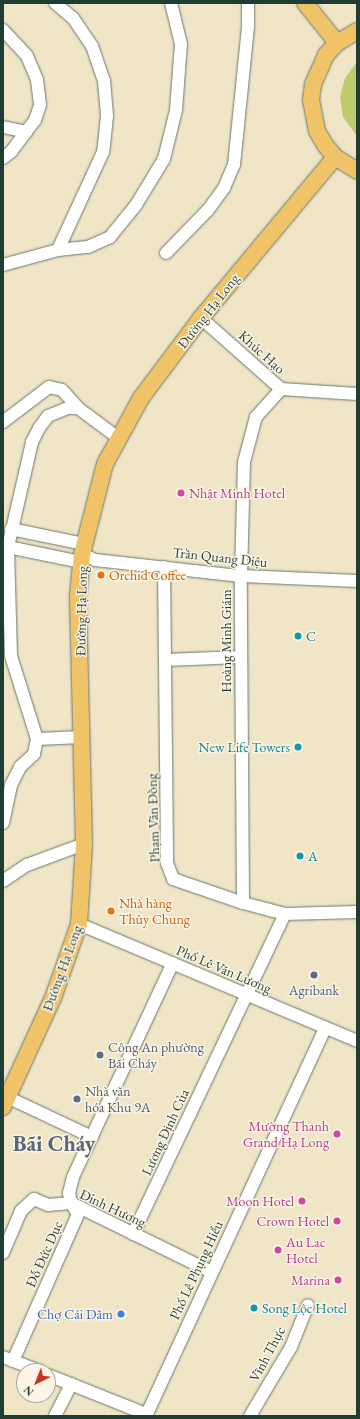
<!DOCTYPE html>
<meta charset="utf-8">
<style>
body{margin:0}
#map{position:relative;width:360px;height:1419px;overflow:hidden;background:#f1e5c8;font-family:"EB Garamond",serif}
div>[style]{position:absolute}
[style*='--x']{left:calc(var(--x)*1px);top:calc(var(--y)*1px);width:calc(var(--w)*1px);rotate:calc(var(--a)*1deg)}
.green>*{inset:0;background:#becb6d}
.roads{filter:drop-shadow(0 0 1px #687868) drop-shadow(0 0 1px #687868)}
.minor>*{height:12px;margin:-6px;padding:0 6px;transform-origin:6px;border-radius:6px;background:#fff}
.major>*{height:16px;margin:-8px;padding:0 8px;transform-origin:8px;border-radius:8px;background:#f1c369}
.dots>*{width:11px;height:11px;translate:-50% -50%;box-sizing:border-box;border:2px solid #fcf5e5;border-radius:50%}
span{translate:-50% -50%;white-space:nowrap;text-align:center;line-height:1.15;-webkit-text-stroke:3px #fcf5e5;paint-order:stroke}
.street-label{font-size:14px;color:#1f3d34}
.hotel-label{font-size:14px;color:#b23c85}
.left{translate:0 -50%;text-align:left}
.right{translate:-100% -50%;text-align:right}
.food-label{font-size:14px;color:#c56008}
.culture-label{font-size:14px;color:#0d838f}
.service-label{font-size:14px;color:#4e5e75}
.shop-label{font-size:14px;color:#366cbe}
.town-label{font-size:22px;color:#596878;font-weight:700}
.frame{position:absolute;inset:0;border:4px solid #1f3d34;pointer-events:none}
.north{position:absolute;left:16px;top:1363px;width:40px;height:40px;box-sizing:border-box;background:#fcf5e5;border:1px solid #a4ab9e;border-radius:50%;rotate:223deg;font-size:11px;font-weight:700;line-height:16px;text-align:center;color:#1f3d34}
.north::after{content:'';display:block;margin:auto;width:14px;height:18px;background:#c8321e;clip-path:polygon(50% 0,100% 100%,50% 72%,0 100%)}
</style>
<div id="map">
<div class="green">
<i style="clip-path:polygon(357px 62px,357px 136px,343px 117px,340px 97px,345px 78px)"></i>
</div>
<div class="roads">
<div class="minor">
<i style="--x:55;--y:3;--w:23;--a:40"></i>
<i style="--x:73;--y:18;--w:34;--a:56"></i>
<i style="--x:92;--y:46;--w:37;--a:71"></i>
<i style="--x:104;--y:81;--w:35;--a:85"></i>
<i style="--x:107;--y:116;--w:36;--a:96"></i>
<i style="--x:103;--y:152;--w:108;--a:114.7"></i>
<i style="--x:3;--y:30;--w:35;--a:47"></i>
<i style="--x:27;--y:56;--w:26;--a:67"></i>
<i style="--x:37;--y:80;--w:25;--a:83"></i>
<i style="--x:40;--y:105;--w:16;--a:108"></i>
<i style="--x:35;--y:120;--w:39;--a:127"></i>
<i style="--x:12;--y:151;--w:11;--a:142"></i>
<i style="--x:3;--y:127;--w:24;--a:12"></i>
<i style="--x:166;--y:253;--w:60;--a:-45.7"></i>
<i style="--x:208;--y:210;--w:27;--a:-54"></i>
<i style="--x:224;--y:188;--w:25;--a:-67"></i>
<i style="--x:234;--y:165;--w:139;--a:-84.2"></i>
<i style="--x:248;--y:27;--w:24;--a:-90"></i>
<i style="--x:3;--y:265;--w:57;--a:-15.3"></i>
<i style="--x:58;--y:250;--w:30;--a:-6"></i>
<i style="--x:88;--y:247;--w:24;--a:-24"></i>
<i style="--x:110;--y:237;--w:41;--a:-50.9"></i>
<i style="--x:136;--y:205;--w:54;--a:-58.7"></i>
<i style="--x:164;--y:159;--w:50;--a:-76.2"></i>
<i style="--x:176;--y:110;--w:66;--a:-85.7"></i>
<i style="--x:181;--y:44;--w:42;--a:-103.7"></i>
<i style="--x:201;--y:318;--w:107;--a:41.6"></i>
<i style="--x:281;--y:389;--w:76;--a:3.8"></i>
<i style="--x:3;--y:422;--w:58;--a:-37.3"></i>
<i style="--x:49;--y:387;--w:13;--a:13"></i>
<i style="--x:62;--y:390;--w:24;--a:48"></i>
<i style="--x:78;--y:408;--w:49;--a:36.6"></i>
<i style="--x:11;--y:529;--w:75;--a:11.6"></i>
<i style="--x:8;--y:547;--w:75;--a:11.6"></i>
<i style="--x:82;--y:554;--w:14;--a:25"></i>
<i style="--x:95;--y:560;--w:147;--a:6.3"></i>
<i style="--x:241;--y:576;--w:116;--a:2.5"></i>
<i style="--x:164;--y:567;--w:296;--a:89.4"></i>
<i style="--x:167;--y:863;--w:17;--a:69"></i>
<i style="--x:173;--y:879;--w:74;--a:18.9"></i>
<i style="--x:243;--y:903;--w:43;--a:14.7"></i>
<i style="--x:285;--y:914;--w:72;--a:-1.6"></i>
<i style="--x:165;--y:660;--w:76;--a:-2.3"></i>
<i style="--x:37;--y:739;--w:45;--a:-2.5"></i>
<i style="--x:3;--y:823;--w:39;--a:-78"></i>
<i style="--x:11;--y:785;--w:20;--a:-63"></i>
<i style="--x:20;--y:767;--w:19;--a:-43"></i>
<i style="--x:34;--y:754;--w:15;--a:-79"></i>
<i style="--x:37;--y:739;--w:87;--a:-107.4"></i>
<i style="--x:11;--y:656;--w:109;--a:-91.6"></i>
<i style="--x:8;--y:547;--w:108;--a:-77.1"></i>
<i style="--x:32;--y:442;--w:16;--a:-63"></i>
<i style="--x:39;--y:428;--w:15;--a:-53"></i>
<i style="--x:48;--y:416;--w:22;--a:-22"></i>
<i style="--x:68;--y:408;--w:10;--a:0"></i>
<i style="--x:3;--y:881;--w:29;--a:-34"></i>
<i style="--x:27;--y:865;--w:61;--a:-20.2"></i>
<i style="--x:243;--y:903;--w:327;--a:-90.4"></i>
<i style="--x:241;--y:576;--w:114;--a:-88.5"></i>
<i style="--x:244;--y:462;--w:47;--a:-75.1"></i>
<i style="--x:256;--y:417;--w:38;--a:-48"></i>
<i style="--x:79;--y:924;--w:302;--a:22.8"></i>
<i style="--x:7;--y:1097;--w:94;--a:25.2"></i>
<i style="--x:133;--y:1234;--w:354;--a:-64.6"></i>
<i style="--x:3;--y:1253;--w:46;--a:-66.8"></i>
<i style="--x:21;--y:1211;--w:18;--a:-43"></i>
<i style="--x:34;--y:1199;--w:15;--a:23"></i>
<i style="--x:48;--y:1205;--w:23;--a:-5"></i>
<i style="--x:71;--y:1203;--w:157;--a:26.1"></i>
<i style="--x:3;--y:1357;--w:39;--a:21"></i>
<i style="--x:13;--y:1361;--w:161;--a:-66.1"></i>
<i style="--x:78;--y:1214;--w:13;--a:-122"></i>
<i style="--x:71;--y:1203;--w:10;--a:-101"></i>
<i style="--x:69;--y:1193;--w:16;--a:-76"></i>
<i style="--x:73;--y:1177;--w:236;--a:-65"></i>
<i style="--x:48;--y:1375;--w:105;--a:21.7"></i>
<i style="--x:55;--y:1416;--w:36;--a:-63"></i>
<i style="--x:146;--y:1416;--w:427;--a:-65.2"></i>
<i style="--x:250;--y:1416;--w:80;--a:-59.3"></i>
<i style="--x:291;--y:1347;--w:45;--a:-68"></i>
</div>
<div class="major">
<i style="--x:305;--y:3;--w:51;--a:51.3"></i>
<i style="--x:357;--y:31;--w:23;--a:149"></i>
<i style="--x:337;--y:43;--w:16;--a:133"></i>
<i style="--x:326;--y:55;--w:32;--a:114"></i>
<i style="--x:313;--y:84;--w:16;--a:97"></i>
<i style="--x:311;--y:100;--w:32;--a:79"></i>
<i style="--x:317;--y:131;--w:16;--a:60"></i>
<i style="--x:325;--y:145;--w:16;--a:50"></i>
<i style="--x:335;--y:157;--w:26;--a:32"></i>
<i style="--x:3;--y:1107;--w:120;--a:-65.4"></i>
<i style="--x:53;--y:998;--w:78;--a:-70.6"></i>
<i style="--x:79;--y:924;--w:80;--a:-86.4"></i>
<i style="--x:84;--y:844;--w:248;--a:-91.4"></i>
<i style="--x:78;--y:596;--w:42;--a:-84.6"></i>
<i style="--x:82;--y:554;--w:93;--a:-75.7"></i>
<i style="--x:105;--y:464;--w:75;--a:-61.4"></i>
<i style="--x:141;--y:398;--w:100;--a:-53.1"></i>
<i style="--x:201;--y:318;--w:209;--a:-50.2"></i>
</div>
</div>
<div class="dots">
<i style="left:181px;top:493px;background:#d1479c"></i>
<i style="left:101px;top:575px;background:#e8710a"></i>
<i style="left:298px;top:636px;background:#0f9aa8"></i>
<i style="left:298px;top:747px;background:#0f9aa8"></i>
<i style="left:300px;top:856px;background:#0f9aa8"></i>
<i style="left:111px;top:911px;background:#e8710a"></i>
<i style="left:314px;top:975px;background:#5c6f8a"></i>
<i style="left:100px;top:1055px;background:#5c6f8a"></i>
<i style="left:77px;top:1099px;background:#5c6f8a"></i>
<i style="left:337px;top:1134px;background:#d1479c"></i>
<i style="left:302px;top:1201px;background:#d1479c"></i>
<i style="left:337px;top:1221px;background:#d1479c"></i>
<i style="left:278px;top:1250px;background:#d1479c"></i>
<i style="left:338px;top:1280px;background:#d1479c"></i>
<i style="left:254px;top:1308px;background:#0f9aa8"></i>
<i style="left:121px;top:1314px;background:#3f7fe0"></i>
</div>
<div class="street-label">
<span style="left:208px;top:311px;rotate:-52deg">Đường Hạ Long</span>
<span style="left:262px;top:352px;rotate:42deg">Khúc Hạo</span>
<span style="left:220px;top:557px;rotate:6deg">Trần Quang Diệu</span>
<span style="left:81px;top:611px;rotate:-89deg">Đường Hạ Long</span>
<span style="left:226px;top:641px;rotate:-90deg">Hoàng Minh Giám</span>
<span style="left:153px;top:818px;rotate:-92deg">Phạm Văn Đồng</span>
<span style="left:62px;top:968px;rotate:-70deg">Đường Hạ Long</span>
<span style="left:224px;top:969px;rotate:23deg">Phố Lê Văn Lương</span>
<span style="left:165px;top:1132px;rotate:-65deg">Lương Định Của</span>
<span style="left:113px;top:1208px;rotate:25deg">Đỉnh Hương</span>
<span style="left:44px;top:1254px;rotate:-66deg">Đỗ Đức Dục</span>
<span style="left:196px;top:1270px;rotate:-65deg">Phố Lê Phụng Hiểu</span>
<span style="left:267px;top:1354px;rotate:-62deg">Vĩnh Thực</span>
</div>
<div class="hotel-label">
<span class="left" style="left:189px;top:493px">Nhật Minh Hotel</span>
<span class="right" style="left:329px;top:1134px">Mường Thanh<br>Grand Hạ Long</span>
<span class="right" style="left:294px;top:1201px">Moon Hotel</span>
<span class="right" style="left:329px;top:1221px">Crown Hotel</span>
<span class="left" style="left:286px;top:1250px">Au Lac<br>Hotel</span>
<span class="right" style="left:330px;top:1280px">Marina</span>
</div>
<div class="food-label">
<span class="left" style="left:109px;top:575px">Orchid Coffee</span>
<span class="left" style="left:119px;top:911px">Nhà hàng<br>Thủy Chung</span>
</div>
<div class="culture-label">
<span class="left" style="left:306px;top:636px">C</span>
<span class="right" style="left:290px;top:747px">New Life Towers</span>
<span class="left" style="left:308px;top:856px">A</span>
<span class="left" style="left:262px;top:1308px">Song Lộc Hotel</span>
</div>
<div class="service-label">
<span style="left:314px;top:990px">Agribank</span>
<span class="left" style="left:108px;top:1055px">Công An phường<br>Bãi Cháy</span>
<span class="left" style="left:85px;top:1099px">Nhà văn<br>hóa Khu 9A</span>
</div>
<div class="shop-label">
<span class="right" style="left:113px;top:1314px">Chợ Cái Dăm</span>
</div>
<div class="town-label">
<span style="left:54px;top:1144px">Bãi Cháy</span>
</div>
<div class="frame"></div>
<div class="north">N</div>
</div>
